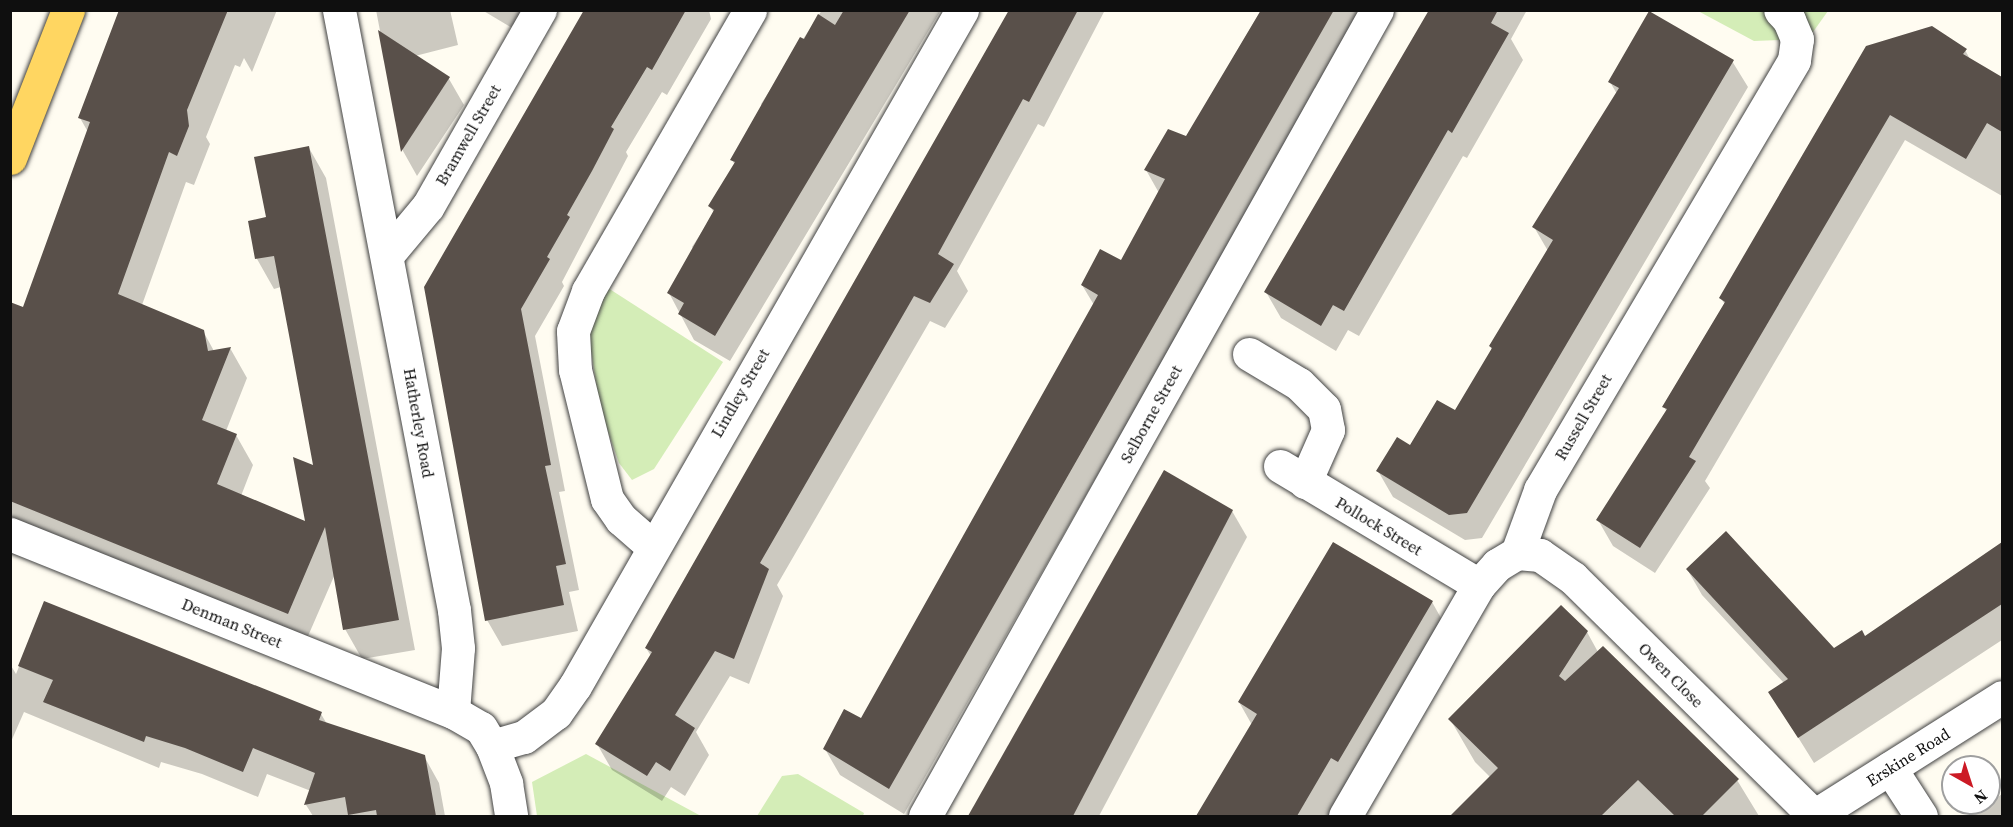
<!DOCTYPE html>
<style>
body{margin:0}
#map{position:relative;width:2013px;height:827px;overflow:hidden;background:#fffcf1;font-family:"Source Serif 4",serif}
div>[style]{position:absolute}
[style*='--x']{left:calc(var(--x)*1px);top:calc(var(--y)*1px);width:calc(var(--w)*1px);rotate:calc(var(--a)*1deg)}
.green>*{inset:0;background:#d4edb7}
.shadow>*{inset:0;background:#0003}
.building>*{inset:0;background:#59504a}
.roads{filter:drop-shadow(0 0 2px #424242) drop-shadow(0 0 2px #424242)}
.minor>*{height:33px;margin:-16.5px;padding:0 16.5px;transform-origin:16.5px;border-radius:16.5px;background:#fff}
.major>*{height:33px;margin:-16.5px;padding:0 16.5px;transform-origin:16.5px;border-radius:16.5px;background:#ffd661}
span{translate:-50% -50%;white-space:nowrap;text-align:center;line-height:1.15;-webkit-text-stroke:6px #fff;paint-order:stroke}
.street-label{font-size:16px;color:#0f0f0f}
.frame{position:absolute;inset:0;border:12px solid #0f0f0f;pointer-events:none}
.north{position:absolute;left:1941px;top:755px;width:60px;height:60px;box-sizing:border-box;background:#fff;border:2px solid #9f9f9f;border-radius:50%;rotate:141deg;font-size:16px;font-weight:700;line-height:24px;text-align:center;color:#0f0f0f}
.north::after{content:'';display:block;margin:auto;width:21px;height:27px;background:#cc1a25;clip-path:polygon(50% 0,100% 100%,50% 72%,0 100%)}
</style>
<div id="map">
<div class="green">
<i style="clip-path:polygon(1698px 11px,1828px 11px,1808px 39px,1754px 41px)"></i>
<i style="clip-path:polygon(608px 288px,723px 362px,654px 469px,632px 480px,619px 463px,600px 409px,587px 324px)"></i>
<i style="clip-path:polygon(586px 754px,701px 816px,537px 816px,532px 782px)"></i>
<i style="clip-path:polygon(798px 774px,864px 813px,863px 816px,757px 816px,782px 776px)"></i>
</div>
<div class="shadow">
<i style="clip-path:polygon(121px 10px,277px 10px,252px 72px,244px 58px,240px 67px,235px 65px,206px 137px,210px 144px,194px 185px,186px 182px,142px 305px,203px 331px,214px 351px,230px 348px,247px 378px,226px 431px,236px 435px,253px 465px,241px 496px,307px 524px,315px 467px,281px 287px,274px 289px,257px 259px,250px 222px,267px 218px,309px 148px,326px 178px,415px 650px,362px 659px,345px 629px,335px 574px,305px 643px,10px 522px,10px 326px,24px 309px,88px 132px,80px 118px)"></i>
<i style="clip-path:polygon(376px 10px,450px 10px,458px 45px,415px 56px,449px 79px,464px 105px,417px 176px,403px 151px)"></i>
<i style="clip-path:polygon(482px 10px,523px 10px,512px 28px)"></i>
<i style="clip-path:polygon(586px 10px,709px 10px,711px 19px,667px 95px,662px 92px,626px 152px,628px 156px,562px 282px,564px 286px,535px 336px,565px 491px,559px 492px,579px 590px,569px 592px,578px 631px,502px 646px,487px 620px,426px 287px)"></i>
<i style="clip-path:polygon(822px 10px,941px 10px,730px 361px,694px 340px,669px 293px,695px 252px,692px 247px,714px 213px,710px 206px,735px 165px,732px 160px,763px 108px,761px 104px)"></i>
<i style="clip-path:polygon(1011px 10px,1105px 10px,1044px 127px,1038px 124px,957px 271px,968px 291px,945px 328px,930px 321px,777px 585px,783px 596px,749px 684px,730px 676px,696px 732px,709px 755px,685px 796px,671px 787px,662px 801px,612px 770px,597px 744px,651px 656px,646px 648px)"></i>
<i style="clip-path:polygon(1261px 10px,1363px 10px,904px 814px,840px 775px,825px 749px,862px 720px,1094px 305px,1082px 285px,1122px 262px,1159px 193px,1146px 170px,1187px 137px)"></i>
<i style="clip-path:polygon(1431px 10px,1527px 10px,1511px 39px,1523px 60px,1467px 158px,1463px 156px,1359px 336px,1348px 330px,1336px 351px,1281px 318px,1266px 292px)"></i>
<i style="clip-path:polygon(1867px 47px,1965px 50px,1971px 61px,2002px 78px,2002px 196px,1905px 140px,1705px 481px,1710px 488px,1655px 573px,1613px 546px,1598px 520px,1667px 412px,1664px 407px,1725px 305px,1721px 298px)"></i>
<i style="clip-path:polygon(1732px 61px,1748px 87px,1482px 538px,1465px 540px,1393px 497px,1378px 471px,1455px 412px,1492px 350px,1490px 346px,1548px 251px,1534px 227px,1617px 94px,1610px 82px)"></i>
<i style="clip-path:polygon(1165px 472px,1232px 511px,1247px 537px,1099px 816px,970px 816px)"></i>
<i style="clip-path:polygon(2002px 547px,2002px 640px,1814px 763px,1770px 692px,1784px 683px,1702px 595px,1687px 569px,1834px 650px,1865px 638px)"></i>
<i style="clip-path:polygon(45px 602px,321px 714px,327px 724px,424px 756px,439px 783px,445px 816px,313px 816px,306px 805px,311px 791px,267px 774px,258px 797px,202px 774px,161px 762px,159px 768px,24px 712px,10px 744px,10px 664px,16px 674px)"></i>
<i style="clip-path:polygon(1432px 602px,1450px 634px,1332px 816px,1197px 816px,1252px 725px,1239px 702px)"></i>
<i style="clip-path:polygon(1587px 632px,1598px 652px,1737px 780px,1759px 816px,1452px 816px,1491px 778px,1475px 762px,1450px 719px)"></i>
<i style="clip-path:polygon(2002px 794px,2002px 816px,1967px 816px,1989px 803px)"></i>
</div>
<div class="building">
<i style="clip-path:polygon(119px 10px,228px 10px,187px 110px,189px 126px,177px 156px,169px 152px,118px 294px,204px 330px,208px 351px,231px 347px,202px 420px,237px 434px,217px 484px,305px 521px,293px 457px,313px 465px,289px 335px,274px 256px,255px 259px,248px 221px,266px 217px,254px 157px,309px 146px,399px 620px,343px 630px,325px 527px,288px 614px,10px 501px,10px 302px,23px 307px,90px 122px,78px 118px)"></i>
<i style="clip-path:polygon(584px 10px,686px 10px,652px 70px,647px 67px,611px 127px,614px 129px,592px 171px,567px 215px,570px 217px,547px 257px,550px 259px,521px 309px,551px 465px,545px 466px,566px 564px,556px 566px,564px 605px,485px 621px,424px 287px)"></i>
<i style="clip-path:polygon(844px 10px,910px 10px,715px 336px,678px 314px,684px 303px,667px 293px,714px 210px,708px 206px,735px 162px,730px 160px,800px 37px,804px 39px,818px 14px,835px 25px)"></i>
<i style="clip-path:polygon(1009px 10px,1078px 10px,1029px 102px,1023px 99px,938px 254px,954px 264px,930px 303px,914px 296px,760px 563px,769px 569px,734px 659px,715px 651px,675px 715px,695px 728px,670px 771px,656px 762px,647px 776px,595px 744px,652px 652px,645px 648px)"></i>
<i style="clip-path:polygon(1261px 10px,1334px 10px,889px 789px,823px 749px,844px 709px,861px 718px,1098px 295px,1081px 285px,1100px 249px,1121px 260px,1165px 179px,1144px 170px,1168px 129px,1186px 136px)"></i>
<i style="clip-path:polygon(1429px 10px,1498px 10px,1491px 23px,1509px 33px,1452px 133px,1448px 130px,1344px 311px,1333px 305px,1321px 326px,1264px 292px)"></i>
<i style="clip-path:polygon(1649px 11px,1734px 60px,1467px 513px,1449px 515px,1376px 471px,1397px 437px,1410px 445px,1437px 400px,1455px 410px,1492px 348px,1489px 346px,1553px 240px,1532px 227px,1619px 88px,1608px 82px)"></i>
<i style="clip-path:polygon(1932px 26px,1967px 49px,1963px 54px,2002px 77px,2002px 132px,1987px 123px,1966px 159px,1890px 115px,1689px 457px,1696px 461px,1640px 548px,1596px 520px,1667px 409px,1662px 407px,1725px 302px,1719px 298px,1866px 46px)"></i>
<i style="clip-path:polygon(378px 30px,450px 77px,401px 152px)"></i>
<i style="clip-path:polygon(1164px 470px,1233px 510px,1073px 816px,968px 816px)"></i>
<i style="clip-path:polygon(1726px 531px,1834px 648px,1862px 630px,1865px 636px,2002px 542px,2002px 604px,1798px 738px,1768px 692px,1788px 679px,1686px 569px)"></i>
<i style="clip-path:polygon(1333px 542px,1433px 601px,1338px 762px,1331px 758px,1297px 816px,1196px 816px,1257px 714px,1238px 702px)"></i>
<i style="clip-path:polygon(44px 601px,322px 712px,319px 720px,425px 755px,436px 816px,377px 816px,376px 810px,348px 815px,345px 797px,304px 805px,315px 773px,253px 748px,243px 772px,185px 748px,146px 736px,144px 742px,43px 702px,53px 680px,18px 666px)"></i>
<i style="clip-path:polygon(1561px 605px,1588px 631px,1559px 676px,1565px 681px,1603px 646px,1739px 779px,1702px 816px,1675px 816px,1638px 780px,1601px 816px,1450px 816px,1498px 768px,1448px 719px)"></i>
</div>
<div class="roads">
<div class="minor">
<i style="--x:339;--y:10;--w:611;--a:79.15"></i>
<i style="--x:454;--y:610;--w:38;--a:84"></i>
<i style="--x:458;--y:648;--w:64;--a:94.5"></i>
<i style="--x:453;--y:712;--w:32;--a:30"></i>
<i style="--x:481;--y:728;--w:21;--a:59"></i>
<i style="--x:492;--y:746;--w:40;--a:69"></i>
<i style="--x:506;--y:783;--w:33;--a:81"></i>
<i style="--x:388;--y:254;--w:62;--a:-50.2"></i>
<i style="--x:428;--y:206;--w:226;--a:-60.3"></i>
<i style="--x:1249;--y:354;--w:58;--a:31"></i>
<i style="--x:1299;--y:384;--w:35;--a:45"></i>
<i style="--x:1324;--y:409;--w:21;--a:79"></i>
<i style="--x:1328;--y:430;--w:57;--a:113.9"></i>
<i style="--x:1280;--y:466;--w:232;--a:30.9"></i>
<i style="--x:10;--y:534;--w:477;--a:21.9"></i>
<i style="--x:652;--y:546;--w:41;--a:-138.9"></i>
<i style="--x:621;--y:519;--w:24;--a:-125"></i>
<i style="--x:607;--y:499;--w:133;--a:-103.9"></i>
<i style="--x:575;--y:370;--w:39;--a:-93"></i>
<i style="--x:573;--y:331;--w:43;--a:-69.4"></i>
<i style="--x:588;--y:291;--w:324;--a:-60"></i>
<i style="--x:1517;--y:553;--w:23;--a:5"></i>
<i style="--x:1540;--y:555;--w:40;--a:34.9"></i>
<i style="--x:1573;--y:578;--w:339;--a:44.6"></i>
<i style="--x:492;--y:746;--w:33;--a:-16"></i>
<i style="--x:524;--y:737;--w:40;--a:-37"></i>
<i style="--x:556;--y:713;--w:33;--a:-55"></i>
<i style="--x:575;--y:686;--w:779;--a:-60.21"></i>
<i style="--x:1890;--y:768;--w:57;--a:57.1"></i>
<i style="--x:925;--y:816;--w:924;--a:-60.72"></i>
<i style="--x:1345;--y:816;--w:267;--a:-59.9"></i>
<i style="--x:1479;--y:585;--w:27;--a:-48"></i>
<i style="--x:1497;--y:565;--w:23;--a:-31"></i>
<i style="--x:1517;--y:553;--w:67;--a:-69.9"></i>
<i style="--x:1540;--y:490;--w:499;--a:-59.4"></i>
<i style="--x:1794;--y:60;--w:21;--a:-82"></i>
<i style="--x:1797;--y:39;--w:21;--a:-113"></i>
<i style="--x:1789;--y:20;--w:13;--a:-132"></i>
<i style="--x:1814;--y:816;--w:222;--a:-32.3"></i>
</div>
<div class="major">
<i style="--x:10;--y:158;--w:159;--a:-68.6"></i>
</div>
</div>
<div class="street-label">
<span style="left:468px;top:135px;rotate:-60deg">Bramwell Street</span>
<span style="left:740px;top:393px;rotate:-60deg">Lindley Street</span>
<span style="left:1151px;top:414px;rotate:-61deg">Selborne Street</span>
<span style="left:1583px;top:417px;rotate:-60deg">Russell Street</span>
<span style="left:419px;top:423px;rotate:80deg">Hatherley Road</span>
<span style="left:1379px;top:526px;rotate:31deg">Pollock Street</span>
<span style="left:232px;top:623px;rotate:22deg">Denman Street</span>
<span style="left:1671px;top:675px;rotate:45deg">Owen Close</span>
<span style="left:1908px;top:757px;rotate:-32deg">Erskine Road</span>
</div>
<div class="frame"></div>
<div class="north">N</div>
</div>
